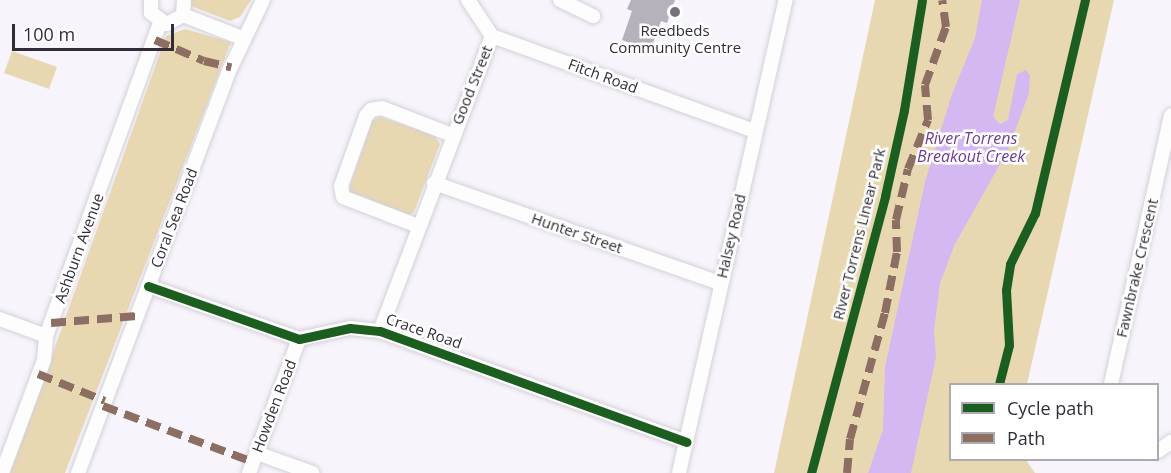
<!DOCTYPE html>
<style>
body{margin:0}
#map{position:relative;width:1171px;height:473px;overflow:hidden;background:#f7f4fb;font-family:"Open Sans",sans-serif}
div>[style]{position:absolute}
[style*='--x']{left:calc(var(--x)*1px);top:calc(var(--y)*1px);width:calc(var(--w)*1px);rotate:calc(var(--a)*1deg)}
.green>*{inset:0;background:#e8d8b2}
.water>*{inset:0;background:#d4b8f1}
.building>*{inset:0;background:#b6b1ba}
.roads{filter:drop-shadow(0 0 2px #d4d0d9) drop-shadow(0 0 2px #d4d0d9)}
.minor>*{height:14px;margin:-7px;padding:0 7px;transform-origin:7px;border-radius:7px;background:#fefdfe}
.quiet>*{height:8px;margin-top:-4px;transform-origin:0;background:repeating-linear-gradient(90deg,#8d6e63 0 15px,transparent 0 23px)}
.cycleway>*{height:9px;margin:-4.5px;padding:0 4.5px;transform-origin:4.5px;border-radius:4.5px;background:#1b5e20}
.dots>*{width:16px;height:16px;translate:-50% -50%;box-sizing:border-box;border:3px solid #fff;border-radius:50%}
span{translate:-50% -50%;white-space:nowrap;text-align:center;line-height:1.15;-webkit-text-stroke:5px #fff;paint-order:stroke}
.poi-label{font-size:15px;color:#322c38}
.street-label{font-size:15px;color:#322c38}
.water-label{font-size:16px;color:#6c3b96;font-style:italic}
.legend{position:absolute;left:949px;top:383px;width:210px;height:78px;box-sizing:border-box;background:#fff;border:2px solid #adabaf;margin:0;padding:8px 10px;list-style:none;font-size:18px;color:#322c38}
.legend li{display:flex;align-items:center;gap:12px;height:30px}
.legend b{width:30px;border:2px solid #adabaf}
.scale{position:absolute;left:12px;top:24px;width:162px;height:27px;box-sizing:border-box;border:3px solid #322c38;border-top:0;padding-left:8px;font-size:18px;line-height:21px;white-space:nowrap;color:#322c38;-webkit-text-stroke:4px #fff;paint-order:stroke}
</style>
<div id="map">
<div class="green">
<i style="clip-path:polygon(186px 0,251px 0,240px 17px,230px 21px,191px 6px)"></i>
<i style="clip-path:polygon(875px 0,1114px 0,1027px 384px,950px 384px,950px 460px,1026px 460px,1035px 473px,774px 473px)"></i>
<i style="clip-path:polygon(185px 29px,231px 42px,65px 473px,10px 473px,166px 36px)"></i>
<i style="clip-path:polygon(12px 51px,57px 67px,49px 89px,4px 73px)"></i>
<i style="clip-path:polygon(380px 117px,434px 135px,440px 144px,414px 212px,409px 215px,348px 192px,372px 121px)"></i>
</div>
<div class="water">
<i style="clip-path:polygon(982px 0,1020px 0,993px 117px,1000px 124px,1008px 120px,1017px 74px,1026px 70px,1030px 75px,1029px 93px,1008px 150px,955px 244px,940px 283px,934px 331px,936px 357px,911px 473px,868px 473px,883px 430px,885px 367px,925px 182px,951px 97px,975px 38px)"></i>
</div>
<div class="building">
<i style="clip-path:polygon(631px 0,675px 0,667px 23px,661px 21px,650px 51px,622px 40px,632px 11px,627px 9px)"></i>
</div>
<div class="roads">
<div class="minor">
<i style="--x:151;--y:0;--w:13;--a:90"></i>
<i style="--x:151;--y:13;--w:19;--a:35"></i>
<i style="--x:167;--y:24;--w:18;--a:-29"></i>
<i style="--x:183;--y:15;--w:15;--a:-86"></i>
<i style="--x:468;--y:0;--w:43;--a:56.3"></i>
<i style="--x:492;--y:36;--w:279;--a:19.9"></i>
<i style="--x:560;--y:0;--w:37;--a:26"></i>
<i style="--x:183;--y:15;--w:63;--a:21.3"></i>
<i style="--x:434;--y:183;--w:303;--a:19.3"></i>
<i style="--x:418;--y:226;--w:80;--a:-158.9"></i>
<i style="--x:343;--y:197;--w:11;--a:-100"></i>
<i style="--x:341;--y:186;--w:74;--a:-70.3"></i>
<i style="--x:366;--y:116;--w:8;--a:-50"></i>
<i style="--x:371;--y:110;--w:11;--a:-10"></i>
<i style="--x:382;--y:108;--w:75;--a:21.1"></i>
<i style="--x:148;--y:286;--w:160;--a:19.3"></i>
<i style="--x:299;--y:339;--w:52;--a:-12.2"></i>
<i style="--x:350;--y:328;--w:30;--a:6"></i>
<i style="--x:380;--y:331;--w:326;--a:19.9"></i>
<i style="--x:0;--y:319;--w:49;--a:20.3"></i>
<i style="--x:380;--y:331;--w:316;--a:-69.2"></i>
<i style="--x:1111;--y:384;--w:275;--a:-77.4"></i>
<i style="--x:1158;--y:451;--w:16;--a:-35"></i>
<i style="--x:257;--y:453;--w:59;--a:20"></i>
<i style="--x:2;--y:473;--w:121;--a:-69.6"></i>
<i style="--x:44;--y:360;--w:24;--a:-85"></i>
<i style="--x:46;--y:336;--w:333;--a:-70"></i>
<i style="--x:78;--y:473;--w:434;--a:-69.4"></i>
<i style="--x:231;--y:67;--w:74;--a:-64.5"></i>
<i style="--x:249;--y:473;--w:143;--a:-69.5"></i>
<i style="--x:679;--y:473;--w:485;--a:-77.3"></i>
</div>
</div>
<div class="quiet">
<i style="--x:155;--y:40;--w:53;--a:23.2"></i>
<i style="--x:204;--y:61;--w:28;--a:13"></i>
<i style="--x:51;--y:323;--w:86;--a:-4.7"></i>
<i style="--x:38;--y:374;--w:72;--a:21.9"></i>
<i style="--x:103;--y:406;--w:160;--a:20.5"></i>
<i style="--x:847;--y:473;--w:34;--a:-85"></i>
<i style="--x:850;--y:439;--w:131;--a:-74.5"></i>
<i style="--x:885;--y:313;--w:62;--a:-78.9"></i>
<i style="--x:897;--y:252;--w:32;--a:-92"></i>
<i style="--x:896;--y:220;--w:52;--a:-76.8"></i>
<i style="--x:908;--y:169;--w:53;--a:-67.8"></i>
<i style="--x:928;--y:120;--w:35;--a:-95"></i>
<i style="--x:925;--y:85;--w:62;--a:-70.1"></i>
<i style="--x:946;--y:27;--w:27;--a:-98"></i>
</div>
<div class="cycleway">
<i style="--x:148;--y:286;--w:160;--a:19.3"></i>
<i style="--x:299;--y:339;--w:52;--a:-12.2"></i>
<i style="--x:350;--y:328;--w:30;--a:6"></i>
<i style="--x:380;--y:331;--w:326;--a:19.9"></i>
<i style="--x:999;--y:384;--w:40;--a:-75.6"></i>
<i style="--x:1009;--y:345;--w:55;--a:-93.1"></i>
<i style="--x:1006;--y:290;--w:26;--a:-81"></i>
<i style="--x:1010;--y:264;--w:57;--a:-63.9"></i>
<i style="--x:1035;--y:213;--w:219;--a:-76.8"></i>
<i style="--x:811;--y:473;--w:287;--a:-75"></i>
<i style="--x:885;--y:196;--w:88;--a:-77.5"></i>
<i style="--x:904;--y:110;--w:111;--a:-80.7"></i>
</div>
<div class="dots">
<i style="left:675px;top:12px;background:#77727c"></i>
</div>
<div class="poi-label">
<span style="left:675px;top:39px">Reedbeds<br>Community Centre</span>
</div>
<div class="street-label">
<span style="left:603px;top:76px;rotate:20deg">Fitch Road</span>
<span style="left:472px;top:85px;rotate:-68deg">Good Street</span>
<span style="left:174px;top:218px;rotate:-69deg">Coral Sea Road</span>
<span style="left:577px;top:233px;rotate:19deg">Hunter Street</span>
<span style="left:859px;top:234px;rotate:-76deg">River Torrens Linear Park</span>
<span style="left:731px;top:236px;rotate:-77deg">Halsey Road</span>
<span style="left:79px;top:248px;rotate:-70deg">Ashburn Avenue</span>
<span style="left:1137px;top:268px;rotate:-77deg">Fawnbrake Crescent</span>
<span style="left:424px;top:331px;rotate:19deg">Crace Road</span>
<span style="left:274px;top:406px;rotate:-69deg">Howden Road</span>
</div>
<div class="water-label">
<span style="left:971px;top:147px">River Torrens<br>Breakout Creek</span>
</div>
<ul class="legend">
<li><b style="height:8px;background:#1b5e20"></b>Cycle path</li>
<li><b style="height:8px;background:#8d6e63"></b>Path</li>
</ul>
<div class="scale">100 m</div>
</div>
